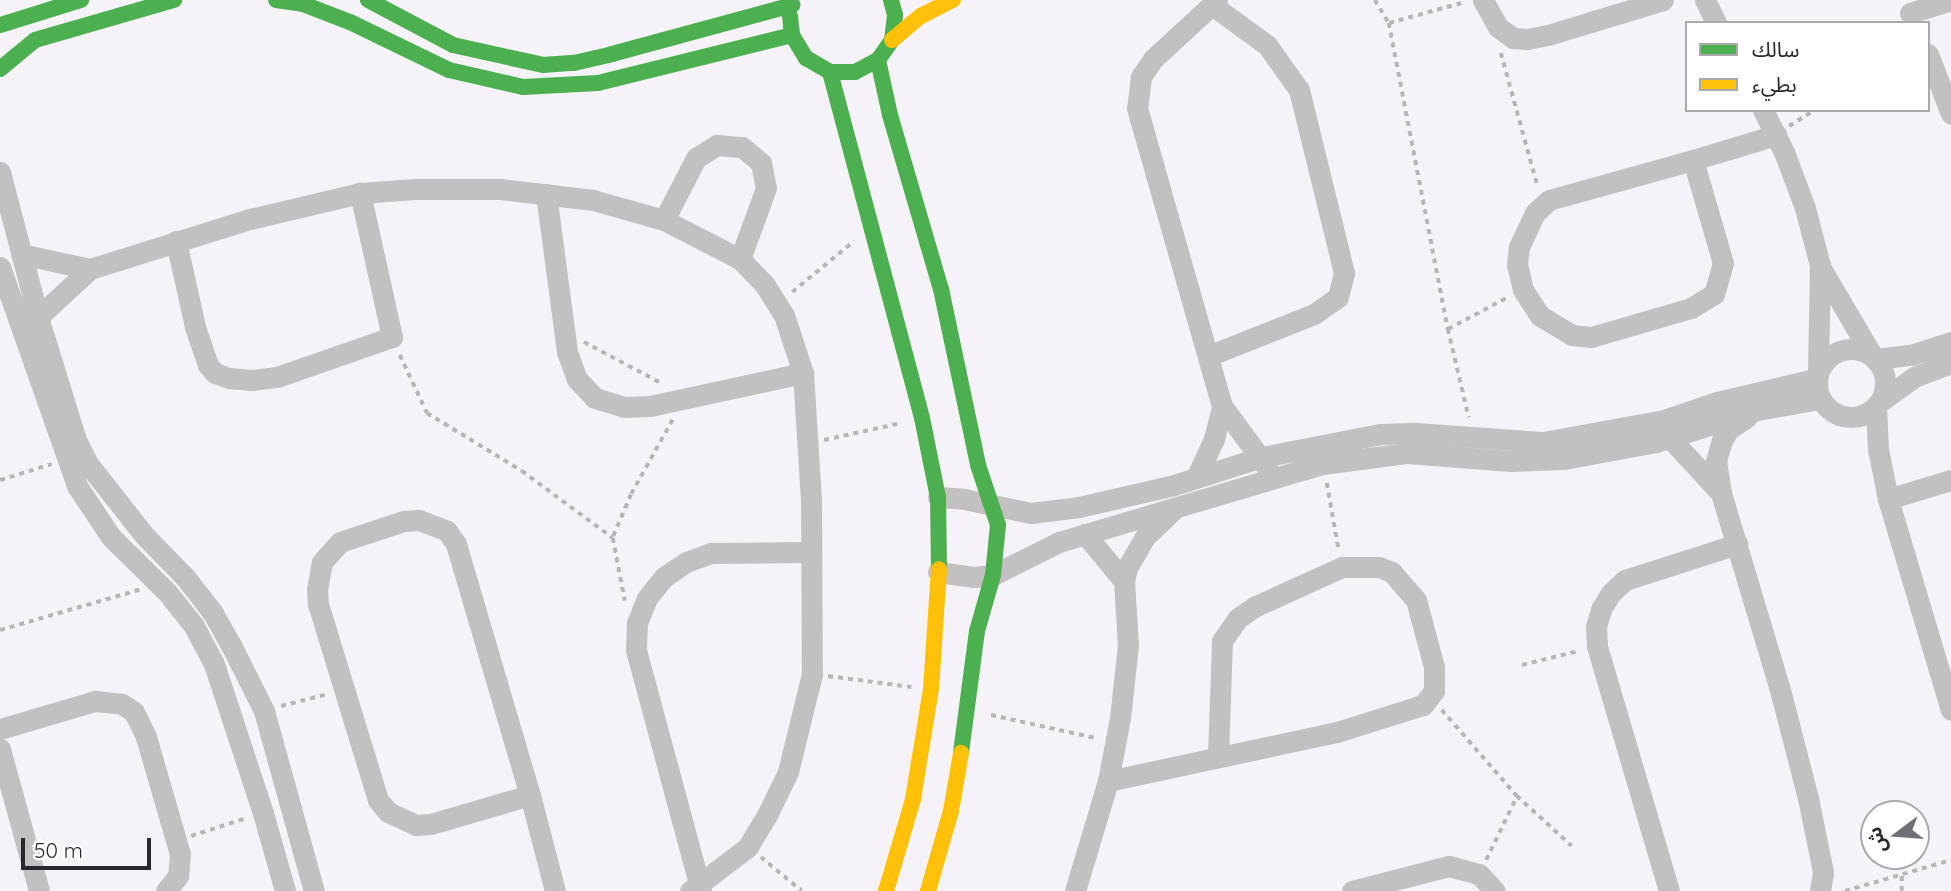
<!DOCTYPE html>
<meta charset="utf-8">
<style>
body{margin:0}
#map{position:relative;width:1951px;height:891px;overflow:hidden;background:#f6f3f8;font-family:Quicksand,"Noto Sans Arabic",sans-serif}
div>[style]{position:absolute}
[style*='--x']{left:calc(var(--x)*1px);top:calc(var(--y)*1px);width:calc(var(--w)*1px);rotate:calc(var(--a)*1deg)}
.path>*{height:3.5px;margin-top:-1.75px;transform-origin:0;background:repeating-linear-gradient(90deg,#b7b6b7 0 5px,transparent 0 10px)}
.street>*{height:21px;margin:-10.5px;padding:0 10.5px;transform-origin:10.5px;border-radius:10.5px;background:#c2c0c0}
.street>.ring{margin:-10.5px;padding:0;box-sizing:content-box;background:none;border:21px solid #c2c0c0;border-radius:50%}
.fast>*{height:16px;margin:-8px;padding:0 8px;transform-origin:8px;border-radius:8px;background:#4caf50}
.slow>*{height:16px;margin:-8px;padding:0 8px;transform-origin:8px;border-radius:8px;background:#ffc107}
span{translate:-50% -50%;white-space:nowrap;text-align:center;line-height:1.15;-webkit-text-stroke:5px #fff;paint-order:stroke}
.legend{position:absolute;left:1685px;top:21px;width:245px;height:91px;box-sizing:border-box;background:#fff;border:2px solid #aaa9ab;margin:0;padding:9px 12px;list-style:none;font-size:21px;color:#2a282c}
.legend li{display:flex;align-items:center;gap:14px;height:35px}
.legend b{width:35px;border:2px solid #aaa9ab}
.north{position:absolute;left:1860px;top:800px;width:70px;height:70px;box-sizing:border-box;background:#fff;border:2px solid #aaa9ab;border-radius:50%;rotate:254deg;font-size:19px;font-weight:700;line-height:28px;text-align:center;color:#2a282c}
.north::after{content:'';display:block;margin:auto;width:24px;height:32px;background:#716f73;clip-path:polygon(50% 0,100% 100%,50% 72%,0 100%)}
.scale{position:absolute;left:21px;top:838px;width:130px;height:32px;box-sizing:border-box;border:4px solid #2a282c;border-top:0;padding-left:9px;font-size:21px;line-height:24px;white-space:nowrap;color:#2a282c;-webkit-text-stroke:5px #fff;paint-order:stroke}
</style>
<div id="map">
<div class="path">
<i style="--x:1375;--y:0;--w:27;--a:59"></i>
<i style="--x:1389;--y:23;--w:312;--a:79.1"></i>
<i style="--x:1448;--y:329;--w:91;--a:76.7"></i>
<i style="--x:1389;--y:23;--w:79;--a:-15.4"></i>
<i style="--x:1501;--y:53;--w:139;--a:74.6"></i>
<i style="--x:1789;--y:126;--w:31;--a:-32"></i>
<i style="--x:792;--y:292;--w:80;--a:-39.4"></i>
<i style="--x:1448;--y:329;--w:68;--a:-28.1"></i>
<i style="--x:584;--y:342;--w:89;--a:28"></i>
<i style="--x:400;--y:355;--w:64;--a:65"></i>
<i style="--x:427;--y:413;--w:111;--a:31.4"></i>
<i style="--x:522;--y:471;--w:113;--a:36.4"></i>
<i style="--x:613;--y:538;--w:64;--a:79.2"></i>
<i style="--x:824;--y:440;--w:79;--a:-12.4"></i>
<i style="--x:0;--y:480;--w:54;--a:-17.1"></i>
<i style="--x:1327;--y:483;--w:69;--a:80"></i>
<i style="--x:613;--y:536;--w:46;--a:-66.8"></i>
<i style="--x:631;--y:494;--w:86;--a:-60.8"></i>
<i style="--x:0;--y:630;--w:145;--a:-16.1"></i>
<i style="--x:1522;--y:665;--w:58;--a:-14"></i>
<i style="--x:828;--y:676;--w:84;--a:7.5"></i>
<i style="--x:281;--y:706;--w:49;--a:-14.3"></i>
<i style="--x:1442;--y:710;--w:114;--a:48.9"></i>
<i style="--x:1517;--y:796;--w:74;--a:42.3"></i>
<i style="--x:991;--y:715;--w:107;--a:12.4"></i>
<i style="--x:191;--y:836;--w:59;--a:-17.8"></i>
<i style="--x:761;--y:857;--w:53;--a:39.7"></i>
<i style="--x:1486;--y:860;--w:71;--a:-64.2"></i>
<i style="--x:1902;--y:876;--w:15;--a:90"></i>
<i style="--x:1845;--y:891;--w:110;--a:-16.3"></i>
</div>
<div class="street">
<i style="--x:1217;--y:0;--w:87;--a:137.3"></i>
<i style="--x:1153;--y:59;--w:22;--a:124"></i>
<i style="--x:1141;--y:77;--w:31;--a:97"></i>
<i style="--x:1137;--y:108;--w:310;--a:74.1"></i>
<i style="--x:1222;--y:406;--w:76;--a:53.6"></i>
<i style="--x:1483;--y:0;--w:31;--a:61"></i>
<i style="--x:1498;--y:27;--w:19;--a:36"></i>
<i style="--x:1513;--y:38;--w:14;--a:4"></i>
<i style="--x:1527;--y:39;--w:21;--a:-11"></i>
<i style="--x:1548;--y:35;--w:120;--a:-16.9"></i>
<i style="--x:1705;--y:0;--w:25;--a:64"></i>
<i style="--x:1910;--y:13;--w:43;--a:-17.6"></i>
<i style="--x:1928;--y:54;--w:64;--a:69"></i>
<i style="--x:1763;--y:110;--w:47;--a:63.4"></i>
<i style="--x:1784;--y:152;--w:60;--a:69.4"></i>
<i style="--x:1805;--y:208;--w:59;--a:75.3"></i>
<i style="--x:1820;--y:265;--w:107;--a:91.1"></i>
<i style="--x:1693;--y:160;--w:107;--a:73.8"></i>
<i style="--x:1723;--y:263;--w:32;--a:106"></i>
<i style="--x:1714;--y:294;--w:27;--a:149"></i>
<i style="--x:1691;--y:308;--w:104;--a:163.8"></i>
<i style="--x:1591;--y:337;--w:19;--a:-174"></i>
<i style="--x:1572;--y:335;--w:37;--a:-149"></i>
<i style="--x:1540;--y:316;--w:31;--a:-123"></i>
<i style="--x:1523;--y:290;--w:26;--a:-103"></i>
<i style="--x:1517;--y:265;--w:18;--a:-84"></i>
<i style="--x:1519;--y:247;--w:38;--a:-65"></i>
<i style="--x:1535;--y:213;--w:19;--a:-43"></i>
<i style="--x:1549;--y:200;--w:149;--a:-15.5"></i>
<i style="--x:1693;--y:160;--w:87;--a:-16.8"></i>
<i style="--x:0;--y:172;--w:150;--a:75.3"></i>
<i style="--x:38;--y:317;--w:129;--a:72.8"></i>
<i style="--x:76;--y:440;--w:28;--a:63"></i>
<i style="--x:89;--y:465;--w:89;--a:51.8"></i>
<i style="--x:144;--y:535;--w:59;--a:45.7"></i>
<i style="--x:185;--y:577;--w:46;--a:52.1"></i>
<i style="--x:213;--y:613;--w:37;--a:61"></i>
<i style="--x:231;--y:645;--w:74;--a:63.4"></i>
<i style="--x:264;--y:711;--w:187;--a:74.5"></i>
<i style="--x:546;--y:194;--w:159;--a:82.4"></i>
<i style="--x:567;--y:352;--w:29;--a:70"></i>
<i style="--x:577;--y:379;--w:26;--a:47"></i>
<i style="--x:595;--y:398;--w:30;--a:17"></i>
<i style="--x:624;--y:407;--w:26;--a:-2"></i>
<i style="--x:650;--y:406;--w:157;--a:-12.2"></i>
<i style="--x:664;--y:220;--w:70;--a:-62.7"></i>
<i style="--x:696;--y:158;--w:25;--a:-32"></i>
<i style="--x:717;--y:145;--w:25;--a:5"></i>
<i style="--x:742;--y:147;--w:25;--a:40"></i>
<i style="--x:761;--y:163;--w:25;--a:79"></i>
<i style="--x:766;--y:188;--w:76;--a:110.1"></i>
<i style="--x:176;--y:241;--w:88;--a:77.5"></i>
<i style="--x:195;--y:327;--w:40;--a:71.1"></i>
<i style="--x:208;--y:365;--w:11;--a:49"></i>
<i style="--x:215;--y:373;--w:15;--a:20"></i>
<i style="--x:229;--y:378;--w:23;--a:5"></i>
<i style="--x:252;--y:380;--w:25;--a:-7"></i>
<i style="--x:277;--y:377;--w:122;--a:-19.2"></i>
<i style="--x:392;--y:337;--w:148;--a:-102.5"></i>
<i style="--x:21;--y:254;--w:71;--a:12.3"></i>
<i style="--x:0;--y:267;--w:232;--a:70.6"></i>
<i style="--x:77;--y:486;--w:61;--a:56.3"></i>
<i style="--x:111;--y:537;--w:78;--a:44.5"></i>
<i style="--x:167;--y:592;--w:43;--a:51.5"></i>
<i style="--x:194;--y:626;--w:43;--a:62.2"></i>
<i style="--x:214;--y:664;--w:157;--a:71.8"></i>
<i style="--x:263;--y:813;--w:81;--a:74.2"></i>
<i style="--x:1822;--y:270;--w:101;--a:59.6"></i>
<i style="--x:38;--y:317;--w:71;--a:-42.7"></i>
<i style="--x:90;--y:269;--w:168;--a:-17.4"></i>
<i style="--x:250;--y:219;--w:113;--a:-13.3"></i>
<i style="--x:360;--y:193;--w:55;--a:-4.2"></i>
<i style="--x:415;--y:189;--w:85;--a:0"></i>
<i style="--x:500;--y:189;--w:94;--a:6.7"></i>
<i style="--x:593;--y:200;--w:74;--a:15.7"></i>
<i style="--x:664;--y:220;--w:85;--a:27.2"></i>
<i style="--x:740;--y:259;--w:36;--a:46"></i>
<i style="--x:765;--y:285;--w:36;--a:58"></i>
<i style="--x:784;--y:315;--w:61;--a:71.9"></i>
<i style="--x:803;--y:373;--w:126;--a:86.4"></i>
<i style="--x:811;--y:499;--w:175;--a:89.7"></i>
<i style="--x:812;--y:674;--w:101;--a:103.8"></i>
<i style="--x:788;--y:772;--w:48;--a:116"></i>
<i style="--x:767;--y:815;--w:37;--a:121"></i>
<i style="--x:748;--y:847;--w:73;--a:142.8"></i>
<i class="ring" style="left:1817px;top:349px;width:47px;height:47px"></i>
<i style="--x:1208;--y:356;--w:114;--a:-21.6"></i>
<i style="--x:1314;--y:314;--w:29;--a:-35"></i>
<i style="--x:1338;--y:297;--w:25;--a:-76"></i>
<i style="--x:1344;--y:273;--w:188;--a:-103.8"></i>
<i style="--x:1299;--y:90;--w:55;--a:-125.4"></i>
<i style="--x:1267;--y:45;--w:68;--a:-144"></i>
<i style="--x:1876;--y:359;--w:35;--a:-7"></i>
<i style="--x:1911;--y:355;--w:42;--a:-18"></i>
<i style="--x:1881;--y:401;--w:41;--a:-36"></i>
<i style="--x:1914;--y:377;--w:40;--a:-21"></i>
<i style="--x:1876;--y:407;--w:42;--a:87.3"></i>
<i style="--x:1878;--y:449;--w:51;--a:78.7"></i>
<i style="--x:1888;--y:499;--w:220;--a:73.4"></i>
<i style="--x:1747;--y:417;--w:22;--a:146"></i>
<i style="--x:1729;--y:429;--w:13;--a:122"></i>
<i style="--x:1722;--y:440;--w:22;--a:106"></i>
<i style="--x:1716;--y:461;--w:32;--a:81"></i>
<i style="--x:1721;--y:493;--w:202;--a:73.3"></i>
<i style="--x:1779;--y:686;--w:116;--a:75.5"></i>
<i style="--x:1808;--y:798;--w:76;--a:78.5"></i>
<i style="--x:1823;--y:872;--w:19;--a:99"></i>
<i style="--x:1667;--y:428;--w:10;--a:73"></i>
<i style="--x:1670;--y:438;--w:75;--a:47.2"></i>
<i style="--x:1196;--y:478;--w:43;--a:-65.2"></i>
<i style="--x:1214;--y:439;--w:34;--a:-76"></i>
<i style="--x:938;--y:497;--w:26;--a:4"></i>
<i style="--x:964;--y:499;--w:68;--a:11.8"></i>
<i style="--x:1031;--y:513;--w:48;--a:-7.1"></i>
<i style="--x:1079;--y:507;--w:98;--a:-13"></i>
<i style="--x:1174;--y:485;--w:92;--a:-17.7"></i>
<i style="--x:1262;--y:457;--w:120;--a:-11"></i>
<i style="--x:1380;--y:434;--w:36;--a:-2"></i>
<i style="--x:1416;--y:433;--w:127;--a:4.1"></i>
<i style="--x:1543;--y:442;--w:123;--a:-10.3"></i>
<i style="--x:1664;--y:420;--w:56;--a:-18.8"></i>
<i style="--x:1717;--y:402;--w:100;--a:-13.3"></i>
<i style="--x:1888;--y:499;--w:66;--a:-16.8"></i>
<i style="--x:1085;--y:534;--w:61;--a:50.3"></i>
<i style="--x:938;--y:572;--w:36;--a:8"></i>
<i style="--x:974;--y:577;--w:19;--a:-6"></i>
<i style="--x:993;--y:575;--w:74;--a:-26.6"></i>
<i style="--x:1059;--y:542;--w:275;--a:-16.5"></i>
<i style="--x:1323;--y:464;--w:85;--a:-7.5"></i>
<i style="--x:1407;--y:453;--w:104;--a:4.4"></i>
<i style="--x:1511;--y:461;--w:53;--a:-2.2"></i>
<i style="--x:1564;--y:459;--w:94;--a:-10.5"></i>
<i style="--x:1656;--y:442;--w:106;--a:-17.6"></i>
<i style="--x:1757;--y:410;--w:64;--a:-9.9"></i>
<i style="--x:0;--y:729;--w:99;--a:-16.4"></i>
<i style="--x:95;--y:701;--w:27;--a:6"></i>
<i style="--x:122;--y:704;--w:14;--a:34"></i>
<i style="--x:134;--y:712;--w:28;--a:64"></i>
<i style="--x:146;--y:737;--w:122;--a:73.8"></i>
<i style="--x:180;--y:854;--w:22;--a:95"></i>
<i style="--x:178;--y:876;--w:19;--a:129"></i>
<i style="--x:0;--y:749;--w:147;--a:74.6"></i>
<i style="--x:1108;--y:781;--w:234;--a:-12.1"></i>
<i style="--x:1337;--y:732;--w:90;--a:-17.4"></i>
<i style="--x:1423;--y:705;--w:18;--a:-52"></i>
<i style="--x:1434;--y:691;--w:24;--a:-90"></i>
<i style="--x:1434;--y:667;--w:69;--a:-105"></i>
<i style="--x:1416;--y:600;--w:37;--a:-131"></i>
<i style="--x:1392;--y:572;--w:14;--a:-159"></i>
<i style="--x:1379;--y:567;--w:37;--a:180"></i>
<i style="--x:1342;--y:567;--w:97;--a:155.6"></i>
<i style="--x:1254;--y:607;--w:19;--a:145"></i>
<i style="--x:1238;--y:618;--w:28;--a:125"></i>
<i style="--x:1222;--y:641;--w:115;--a:92"></i>
<i style="--x:530;--y:795;--w:103;--a:163.7"></i>
<i style="--x:431;--y:824;--w:15;--a:176"></i>
<i style="--x:416;--y:825;--w:31;--a:-155"></i>
<i style="--x:388;--y:812;--w:16;--a:-130"></i>
<i style="--x:378;--y:800;--w:205;--a:-107"></i>
<i style="--x:318;--y:604;--w:14;--a:-94"></i>
<i style="--x:317;--y:590;--w:28;--a:-80"></i>
<i style="--x:322;--y:562;--w:27;--a:-48"></i>
<i style="--x:340;--y:542;--w:67;--a:-18.2"></i>
<i style="--x:404;--y:521;--w:15;--a:-4"></i>
<i style="--x:419;--y:520;--w:30;--a:21"></i>
<i style="--x:447;--y:531;--w:16;--a:55"></i>
<i style="--x:456;--y:544;--w:262;--a:73.6"></i>
<i style="--x:530;--y:795;--w:99;--a:75.4"></i>
<i style="--x:701;--y:891;--w:250;--a:-105.1"></i>
<i style="--x:636;--y:650;--w:27;--a:-88"></i>
<i style="--x:637;--y:623;--w:27;--a:-68"></i>
<i style="--x:647;--y:598;--w:27;--a:-51"></i>
<i style="--x:664;--y:577;--w:27;--a:-34"></i>
<i style="--x:686;--y:562;--w:27;--a:-20"></i>
<i style="--x:711;--y:553;--w:100;--a:-0.6"></i>
<i style="--x:1075;--y:891;--w:115;--a:-73.3"></i>
<i style="--x:1108;--y:781;--w:64;--a:-79.2"></i>
<i style="--x:1120;--y:718;--w:73;--a:-83.7"></i>
<i style="--x:1128;--y:645;--w:64;--a:-93.6"></i>
<i style="--x:1124;--y:581;--w:13;--a:-77"></i>
<i style="--x:1127;--y:568;--w:36;--a:-60"></i>
<i style="--x:1145;--y:537;--w:39;--a:-44"></i>
<i style="--x:1352;--y:891;--w:100;--a:-14.5"></i>
<i style="--x:1449;--y:866;--w:31;--a:15"></i>
<i style="--x:1479;--y:874;--w:23;--a:47"></i>
<i style="--x:1669;--y:891;--w:255;--a:-106.4"></i>
<i style="--x:1597;--y:646;--w:19;--a:-93"></i>
<i style="--x:1596;--y:627;--w:19;--a:-74"></i>
<i style="--x:1601;--y:609;--w:19;--a:-58"></i>
<i style="--x:1611;--y:593;--w:19;--a:-43"></i>
<i style="--x:1625;--y:580;--w:118;--a:-17.8"></i>
</div>
<div class="fast">
<i style="--x:276;--y:0;--w:27;--a:8"></i>
<i style="--x:303;--y:4;--w:50;--a:21"></i>
<i style="--x:350;--y:22;--w:110;--a:25.9"></i>
<i style="--x:449;--y:70;--w:76;--a:12.9"></i>
<i style="--x:523;--y:87;--w:75;--a:-3.1"></i>
<i style="--x:598;--y:83;--w:200;--a:-13.9"></i>
<i style="--x:368;--y:0;--w:96;--a:27.9"></i>
<i style="--x:453;--y:45;--w:92;--a:12.5"></i>
<i style="--x:543;--y:65;--w:31;--a:-4"></i>
<i style="--x:574;--y:63;--w:39;--a:-13"></i>
<i style="--x:612;--y:54;--w:187;--a:-15.2"></i>
<i style="--x:790;--y:16;--w:19;--a:84"></i>
<i style="--x:792;--y:35;--w:27;--a:59"></i>
<i style="--x:806;--y:58;--w:28;--a:30"></i>
<i style="--x:830;--y:72;--w:25;--a:0"></i>
<i style="--x:855;--y:72;--w:26;--a:-28"></i>
<i style="--x:878;--y:60;--w:24;--a:-55"></i>
<i style="--x:892;--y:40;--w:25;--a:-83"></i>
<i style="--x:895;--y:15;--w:16;--a:-105"></i>
<i style="--x:0;--y:25;--w:85;--a:-17.2"></i>
<i style="--x:878;--y:60;--w:56;--a:77.7"></i>
<i style="--x:890;--y:115;--w:181;--a:73.7"></i>
<i style="--x:941;--y:289;--w:180;--a:78.1"></i>
<i style="--x:978;--y:465;--w:63;--a:71.6"></i>
<i style="--x:998;--y:525;--w:50;--a:95.7"></i>
<i style="--x:993;--y:575;--w:58;--a:105.9"></i>
<i style="--x:977;--y:631;--w:123;--a:97.5"></i>
<i style="--x:0;--y:69;--w:45;--a:-39.6"></i>
<i style="--x:35;--y:40;--w:145;--a:-16.1"></i>
<i style="--x:830;--y:72;--w:358;--a:75.1"></i>
<i style="--x:922;--y:418;--w:81;--a:78.6"></i>
<i style="--x:938;--y:497;--w:72;--a:89.2"></i>
</div>
<div class="slow">
<i style="--x:892;--y:40;--w:38;--a:-40"></i>
<i style="--x:921;--y:16;--w:36;--a:-27"></i>
<i style="--x:886;--y:891;--w:96;--a:-73.6"></i>
<i style="--x:913;--y:799;--w:111;--a:-80.7"></i>
<i style="--x:931;--y:689;--w:120;--a:-86.2"></i>
<i style="--x:928;--y:891;--w:83;--a:-74"></i>
<i style="--x:951;--y:811;--w:59;--a:-80.2"></i>
</div>
<ul class="legend">
<li><b style="height:9px;background:#4caf50"></b>سالك</li>
<li><b style="height:9px;background:#ffc107"></b>بطيء</li>
</ul>
<div class="north">ش</div>
<div class="scale">50 m</div>
</div>
